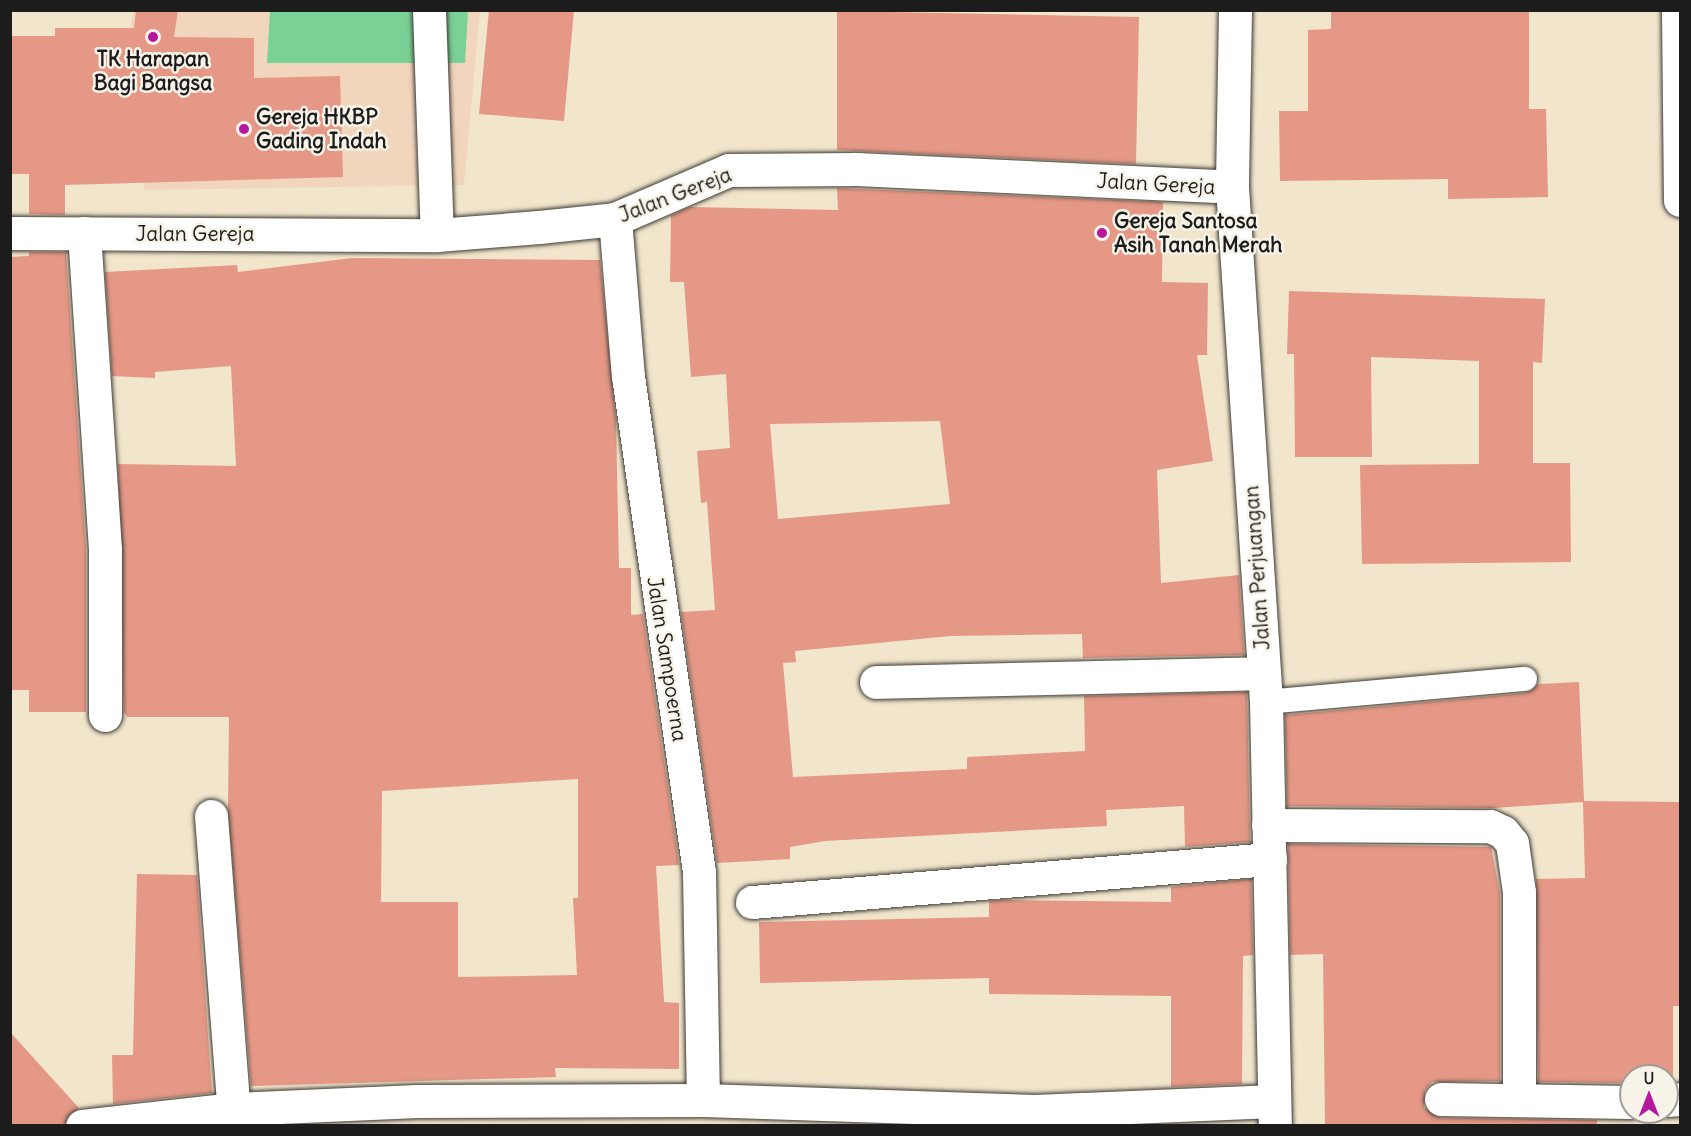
<!DOCTYPE html>
<style>
body{margin:0}
#map{position:relative;width:1691px;height:1136px;overflow:hidden;background:#f1e5cb;font-family:Delius,sans-serif}
div>[style]{position:absolute}
[style*='--x']{left:calc(var(--x)*1px);top:calc(var(--y)*1px);width:calc(var(--w)*1px);rotate:calc(var(--a)*1deg)}
.built>*{inset:0;background:#f2d5bd}
.green>*{inset:0;background:#7ad195}
.building>*{inset:0;background:#e59886}
.roads{filter:drop-shadow(0 0 2px #3c3a36) drop-shadow(0 0 2px #3c3a36)}
.lane>*{height:24px;margin:-12px;padding:0 12px;transform-origin:12px;border-radius:12px;background:#fff}
.street>*{height:33px;margin:-16.5px;padding:0 16.5px;transform-origin:16.5px;border-radius:16.5px;background:#fff}
.dots>*{width:16px;height:16px;translate:-50% -50%;box-sizing:border-box;border:3px solid #f7f3e8;border-radius:50%}
span{translate:-50% -50%;white-space:nowrap;text-align:center;line-height:1.15;-webkit-text-stroke:5px #f7f3e8;paint-order:stroke}
.poi-label{font-size:21px;color:#1c1c1c;font-weight:700}
.left{translate:0 -50%;text-align:left}
.street-label{font-size:21px;color:#1c1c1c}
.frame{position:absolute;inset:0;border:12px solid #1c1c1c;pointer-events:none}
.north{position:absolute;left:1619px;top:1064px;width:60px;height:60px;box-sizing:border-box;background:#f7f3e8;border:2px solid #9f9d96;border-radius:50%;rotate:0deg;font-size:16px;font-weight:700;line-height:24px;text-align:center;color:#1c1c1c}
.north::after{content:'';display:block;margin:auto;width:21px;height:27px;background:#b5179e;clip-path:polygon(50% 0,100% 100%,50% 72%,0 100%)}
</style>
<div id="map">
<div class="built">
<i style="clip-path:polygon(133px 11px,480px 11px,464px 185px,144px 190px,142px 72px,126px 65px)"></i>
</div>
<div class="green">
<i style="clip-path:polygon(270px 11px,468px 11px,465px 63px,267px 63px)"></i>
</div>
<div class="building">
<i style="clip-path:polygon(136px 10px,178px 10px,174px 37px,254px 38px,254px 78px,340px 76px,343px 177px,65px 185px,65px 215px,29px 214px,29px 174px,10px 174px,10px 36px,55px 36px,55px 28px,134px 28px)"></i>
<i style="clip-path:polygon(489px 10px,574px 10px,564px 121px,479px 114px)"></i>
<i style="clip-path:polygon(1331px 10px,1529px 10px,1529px 109px,1546px 109px,1548px 197px,1448px 199px,1448px 179px,1280px 181px,1279px 111px,1308px 111px,1308px 30px,1331px 29px)"></i>
<i style="clip-path:polygon(837px 11px,1139px 17px,1136px 164px,837px 150px)"></i>
<i style="clip-path:polygon(evenodd,837px 188px,1163px 202px,1162px 282px,1208px 283px,1207px 355px,1197px 355px,1213px 461px,1157px 470px,1161px 583px,1239px 575px,1244px 655px,1083px 658px,1082px 634px,950px 636px,795px 651px,796px 662px,783px 663px,793px 777px,967px 769px,967px 757px,1085px 751px,1084px 696px,1247px 692px,1250px 842px,1185px 847px,1184px 806px,1106px 810px,1107px 826px,825px 841px,790px 847px,790px 859px,717px 863px,681px 612px,715px 610px,707px 502px,701px 503px,697px 451px,730px 448px,726px 374px,691px 377px,684px 282px,670px 282px,671px 215px,690px 207px,838px 210px,837px 188px,940px 421px,950px 504px,778px 519px,770px 424px,940px 421px)"></i>
<i style="clip-path:polygon(29px 252px,66px 252px,86px 550px,86px 712px,29px 712px,29px 690px,10px 690px,10px 257px,29px 256px)"></i>
<i style="clip-path:polygon(evenodd,352px 258px,600px 260px,616px 421px,619px 568px,631px 568px,631px 615px,643px 614px,679px 865px,656px 866px,664px 1002px,679px 1003px,679px 1069px,555px 1068px,556px 1077px,251px 1086px,228px 809px,229px 717px,127px 717px,124px 712px,118px 464px,236px 466px,231px 366px,155px 372px,155px 378px,112px 376px,105px 272px,237px 265px,238px 272px,352px 258px,578px 779px,578px 898px,573px 898px,577px 975px,458px 977px,458px 902px,381px 902px,382px 791px,578px 779px)"></i>
<i style="clip-path:polygon(1289px 291px,1545px 299px,1542px 363px,1533px 362px,1533px 463px,1570px 463px,1571px 562px,1362px 564px,1360px 465px,1479px 464px,1479px 361px,1371px 357px,1372px 457px,1295px 457px,1294px 354px,1287px 354px)"></i>
<i style="clip-path:polygon(1579px 682px,1584px 801px,1680px 802px,1680px 1006px,1673px 1006px,1673px 1081px,1631px 1076px,1631px 1083px,1538px 1082px,1536px 879px,1585px 878px,1583px 802px,1494px 808px,1287px 806px,1285px 715px,1526px 693px,1538px 684px)"></i>
<i style="clip-path:polygon(1288px 844px,1491px 847px,1500px 893px,1500px 1081px,1432px 1082px,1425px 1090px,1424px 1108px,1441px 1118px,1597px 1120px,1597px 1125px,1325px 1125px,1323px 954px,1290px 955px)"></i>
<i style="clip-path:polygon(137px 874px,197px 875px,212px 1093px,113px 1104px,112px 1055px,133px 1055px)"></i>
<i style="clip-path:polygon(1251px 879px,1253px 955px,1243px 956px,1242px 1084px,1171px 1087px,1171px 996px,989px 994px,989px 978px,760px 983px,759px 922px,989px 917px,989px 901px,1004px 900px,1171px 902px,1171px 887px)"></i>
<i style="clip-path:polygon(10px 1032px,79px 1108px,64px 1125px,10px 1125px)"></i>
</div>
<div class="roads">
<div class="lane">
<i style="--x:1266;--y:702;--w:260;--a:-5.1"></i>
</div>
<div class="street">
<i style="--x:429;--y:10;--w:225;--a:88"></i>
<i style="--x:1235;--y:10;--w:177;--a:91"></i>
<i style="--x:1232;--y:187;--w:516;--a:86.22"></i>
<i style="--x:1266;--y:702;--w:424;--a:88.8"></i>
<i style="--x:1678;--y:10;--w:190;--a:89.4"></i>
<i style="--x:615;--y:219;--w:158;--a:85.3"></i>
<i style="--x:628;--y:376;--w:501;--a:81.85"></i>
<i style="--x:699;--y:872;--w:228;--a:89"></i>
<i style="--x:10;--y:233;--w:427;--a:0.3"></i>
<i style="--x:437;--y:235;--w:102;--a:-4.5"></i>
<i style="--x:539;--y:227;--w:76;--a:-6"></i>
<i style="--x:615;--y:219;--w:124;--a:-23.3"></i>
<i style="--x:729;--y:170;--w:128;--a:-0.4"></i>
<i style="--x:857;--y:169;--w:375;--a:2.7"></i>
<i style="--x:84;--y:233;--w:317;--a:86.2"></i>
<i style="--x:105;--y:549;--w:166;--a:90"></i>
<i style="--x:876;--y:682;--w:388;--a:-1.3"></i>
<i style="--x:211;--y:816;--w:311;--a:85.6"></i>
<i style="--x:1268;--y:825;--w:222;--a:0.3"></i>
<i style="--x:1490;--y:826;--w:14;--a:25"></i>
<i style="--x:1503;--y:832;--w:14;--a:51"></i>
<i style="--x:1512;--y:843;--w:49;--a:81.9"></i>
<i style="--x:1519;--y:892;--w:208;--a:90"></i>
<i style="--x:752;--y:902;--w:520;--a:-4.75"></i>
<i style="--x:1441;--y:1099;--w:190;--a:0.9"></i>
<i style="--x:1667;--y:1100;--w:13;--a:-4"></i>
<i style="--x:82;--y:1126;--w:153;--a:-6.4"></i>
<i style="--x:234;--y:1109;--w:183;--a:-2.5"></i>
<i style="--x:417;--y:1101;--w:286;--a:-0.2"></i>
<i style="--x:703;--y:1100;--w:332;--a:1.9"></i>
<i style="--x:1035;--y:1111;--w:239;--a:-2.4"></i>
</div>
</div>
<div class="dots">
<i style="left:153px;top:37px;background:#b5179e"></i>
<i style="left:244px;top:129px;background:#b5179e"></i>
<i style="left:1102px;top:233px;background:#b5179e"></i>
</div>
<div class="poi-label">
<span style="left:153px;top:71px">TK Harapan<br>Bagi Bangsa</span>
<span class="left" style="left:256px;top:129px">Gereja HKBP<br>Gading Indah</span>
<span class="left" style="left:1114px;top:233px">Gereja Santosa<br>Asih Tanah Merah</span>
</div>
<div class="street-label">
<span style="left:1156px;top:184px;rotate:3deg">Jalan Gereja</span>
<span style="left:675px;top:195px;rotate:-21deg">Jalan Gereja</span>
<span style="left:195px;top:234px">Jalan Gereja</span>
<span style="left:1257px;top:568px;rotate:-94deg">Jalan Perjuangan</span>
<span style="left:667px;top:659px;rotate:81deg">Jalan Sampoerna</span>
</div>
<div class="frame"></div>
<div class="north">U</div>
</div>
